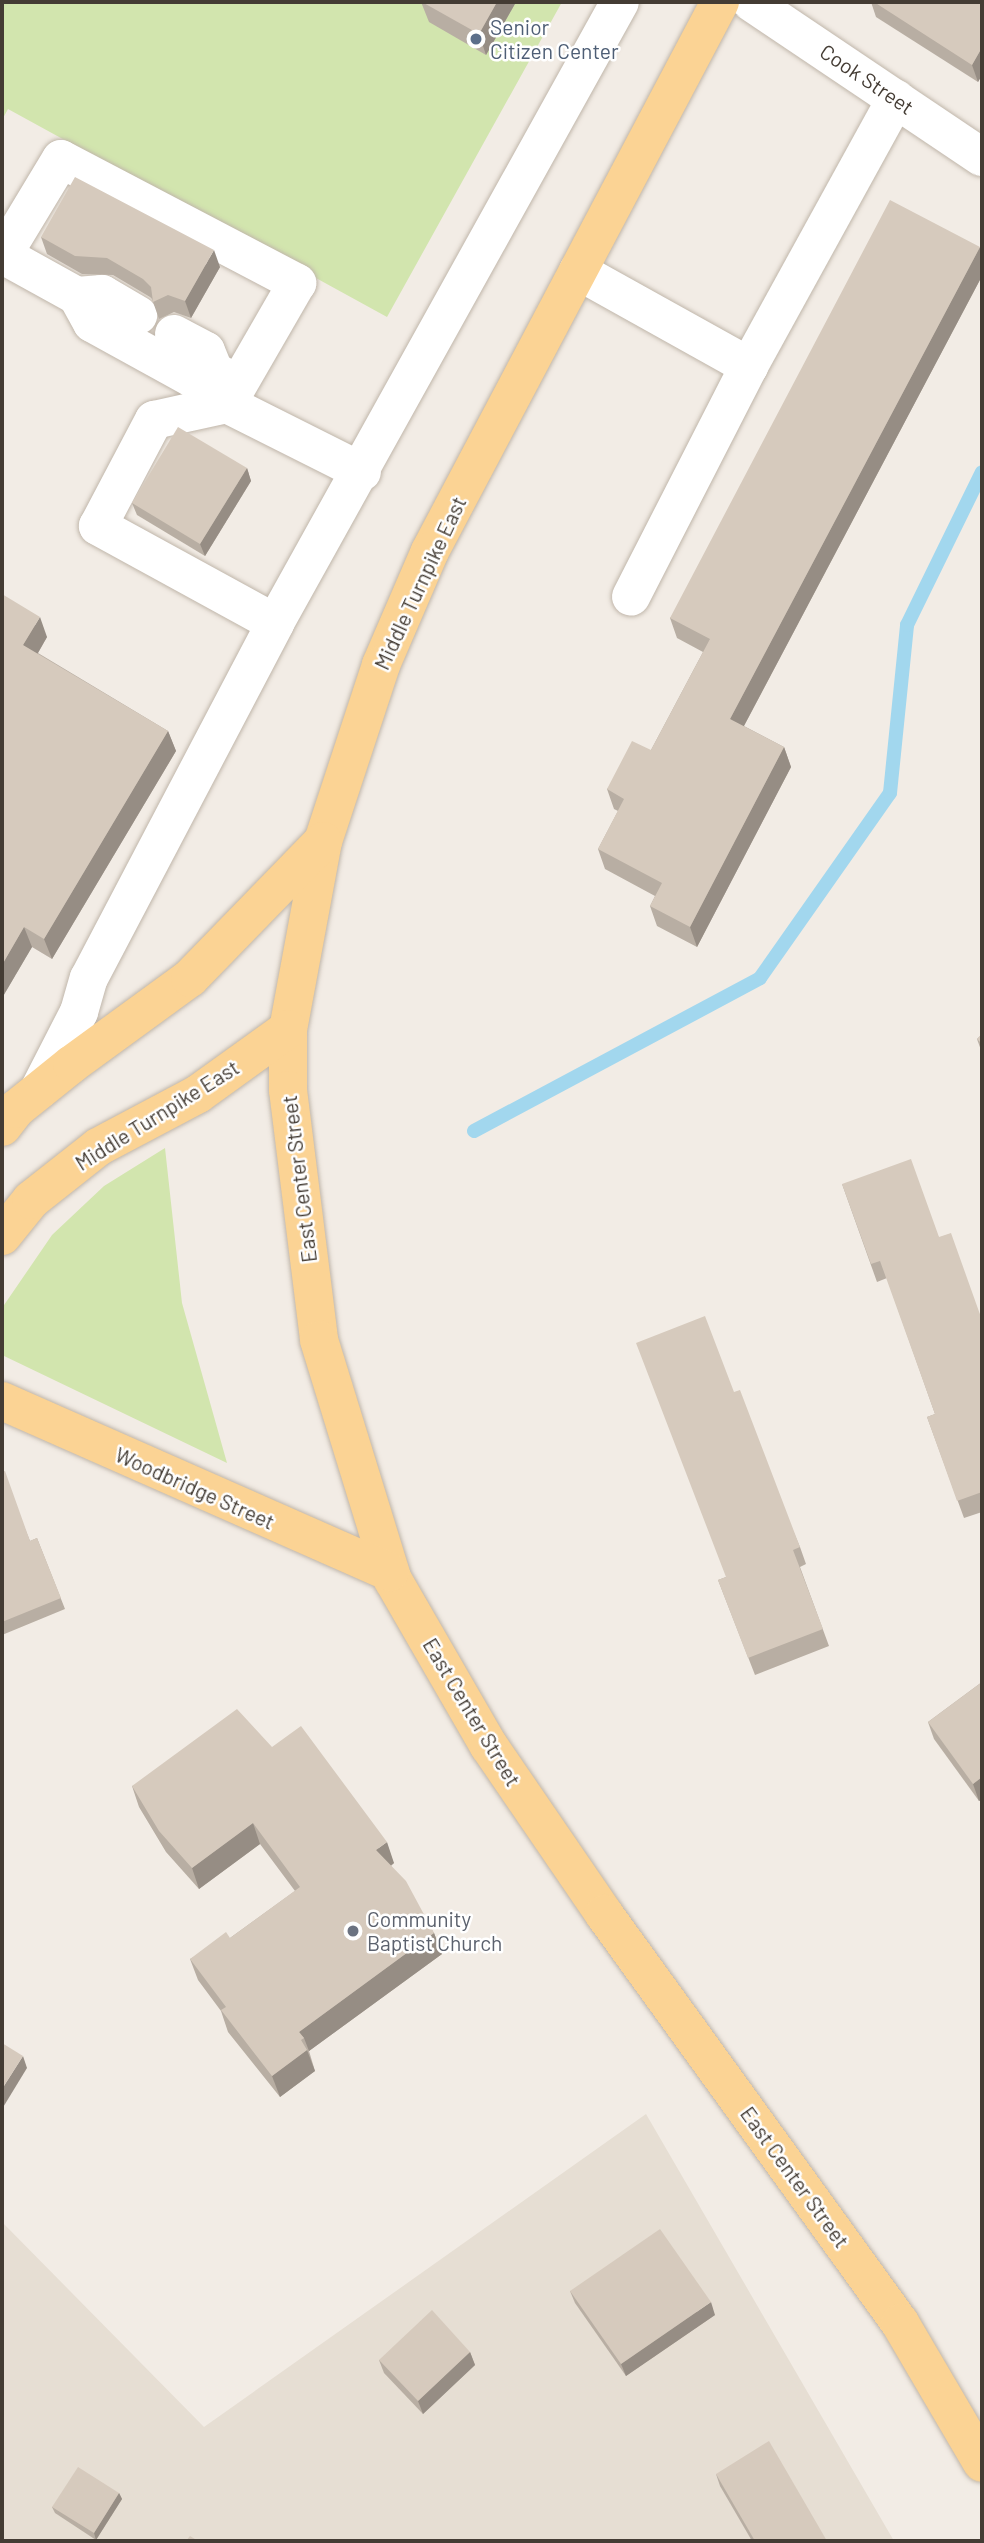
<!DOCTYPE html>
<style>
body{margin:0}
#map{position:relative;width:984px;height:2543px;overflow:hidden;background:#f2ece5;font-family:Barlow,sans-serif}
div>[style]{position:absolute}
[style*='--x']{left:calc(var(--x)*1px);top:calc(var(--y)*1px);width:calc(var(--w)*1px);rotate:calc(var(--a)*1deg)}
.residential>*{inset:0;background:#e6ded3}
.green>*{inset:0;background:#d2e5ae}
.stream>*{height:14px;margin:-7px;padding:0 7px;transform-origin:7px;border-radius:7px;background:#a2d7ee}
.roads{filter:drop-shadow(0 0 2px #c0b6aa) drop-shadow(0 0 2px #c0b6aa)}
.minor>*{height:38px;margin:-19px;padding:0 19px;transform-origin:19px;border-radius:19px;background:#fff}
.major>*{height:38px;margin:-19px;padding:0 19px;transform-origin:19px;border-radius:19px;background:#fbd394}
.wall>*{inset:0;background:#b8aea3}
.shaded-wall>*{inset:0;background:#968d84}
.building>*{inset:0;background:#d6cabd}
.dots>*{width:19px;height:19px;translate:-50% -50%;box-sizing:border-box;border:4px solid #fff;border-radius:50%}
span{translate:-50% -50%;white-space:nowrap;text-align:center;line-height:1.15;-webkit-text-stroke:5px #fff;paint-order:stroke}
.service-label{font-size:21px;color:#4e5e75}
.left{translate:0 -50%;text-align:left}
.street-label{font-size:21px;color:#443c34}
.worship-label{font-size:21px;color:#5b616d}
.frame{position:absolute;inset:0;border:4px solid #443c34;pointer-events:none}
</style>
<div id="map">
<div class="residential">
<i style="clip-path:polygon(646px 2114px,894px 2541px,2px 2541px,2px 2222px,204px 2427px)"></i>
</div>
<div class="green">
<i style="clip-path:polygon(2px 2px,562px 2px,387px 317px,8px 109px,2px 120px)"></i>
<i style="clip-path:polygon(165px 1148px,182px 1303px,227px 1463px,2px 1355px,2px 1308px,52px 1235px,104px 1186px)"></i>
</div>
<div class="stream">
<i style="--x:474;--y:1131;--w:324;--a:-28.1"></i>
<i style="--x:760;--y:978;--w:226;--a:-54.9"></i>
<i style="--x:890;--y:793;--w:169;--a:-84.2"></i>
<i style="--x:907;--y:625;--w:170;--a:-63.9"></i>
</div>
<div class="roads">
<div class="minor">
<i style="--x:751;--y:2;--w:278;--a:33.9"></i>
<i style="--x:578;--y:271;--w:196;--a:29.1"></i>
<i style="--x:749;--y:366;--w:259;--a:117.1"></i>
<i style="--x:77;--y:296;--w:25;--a:-5"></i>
<i style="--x:102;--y:294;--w:42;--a:30.3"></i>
<i style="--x:174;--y:334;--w:36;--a:28"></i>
<i style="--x:206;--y:351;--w:22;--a:68"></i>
<i style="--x:214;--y:371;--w:24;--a:28"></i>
<i style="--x:749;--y:366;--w:305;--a:-61.2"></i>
<i style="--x:214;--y:371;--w:23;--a:162"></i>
<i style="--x:192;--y:378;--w:114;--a:-151.2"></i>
<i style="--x:92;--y:323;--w:31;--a:-119"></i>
<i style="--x:77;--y:296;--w:85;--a:-151"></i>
<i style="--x:3;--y:255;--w:112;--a:-58.9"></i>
<i style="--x:61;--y:159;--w:267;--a:27.7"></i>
<i style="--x:297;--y:283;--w:140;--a:120"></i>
<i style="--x:275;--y:623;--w:202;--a:-151.3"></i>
<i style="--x:98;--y:526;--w:120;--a:-62.2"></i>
<i style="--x:154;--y:420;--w:75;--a:-12.4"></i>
<i style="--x:227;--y:404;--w:151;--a:26.7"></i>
<i style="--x:39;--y:1090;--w:88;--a:-62.9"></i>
<i style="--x:79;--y:1012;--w:35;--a:-74"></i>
<i style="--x:89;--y:978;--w:401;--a:-62.3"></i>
<i style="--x:275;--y:623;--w:710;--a:-60.95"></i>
</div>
<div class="major">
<i style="--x:720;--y:2;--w:621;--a:117.84"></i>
<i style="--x:430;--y:551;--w:124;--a:113.3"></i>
<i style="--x:381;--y:665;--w:185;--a:108.2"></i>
<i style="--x:323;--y:841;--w:191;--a:100.5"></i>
<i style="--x:288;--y:1029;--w:61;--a:90"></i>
<i style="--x:288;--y:1090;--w:252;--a:82.9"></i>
<i style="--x:319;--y:1340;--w:251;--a:72.9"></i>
<i style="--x:393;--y:1580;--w:192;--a:60"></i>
<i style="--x:489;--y:1746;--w:204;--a:55.6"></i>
<i style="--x:604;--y:1914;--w:505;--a:54.11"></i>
<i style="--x:900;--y:2323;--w:162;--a:59.6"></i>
<i style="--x:2;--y:1127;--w:23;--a:-52"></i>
<i style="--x:16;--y:1109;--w:72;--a:-38.8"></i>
<i style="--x:72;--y:1064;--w:146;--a:-36.1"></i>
<i style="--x:190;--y:978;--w:191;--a:-45.8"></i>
<i style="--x:2;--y:1236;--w:46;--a:-51.1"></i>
<i style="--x:31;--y:1200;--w:85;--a:-38.3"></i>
<i style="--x:98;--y:1147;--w:113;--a:-27.9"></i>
<i style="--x:198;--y:1094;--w:111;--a:-35.8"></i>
<i style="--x:2;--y:1401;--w:424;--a:23.8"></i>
</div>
</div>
<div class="wall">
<i style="clip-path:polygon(421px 2px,516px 2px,486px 55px,429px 22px)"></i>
<i style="clip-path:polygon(871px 2px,982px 2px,982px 75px,978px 82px,876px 17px)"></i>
<i style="clip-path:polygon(41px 237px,220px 267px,191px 318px,174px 312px,159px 319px,152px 299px,150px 297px,113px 275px,82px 274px,47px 254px)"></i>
<i style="clip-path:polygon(980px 247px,982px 254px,982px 276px,744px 726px,784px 747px,791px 767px,697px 947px,657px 926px,650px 906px,655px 896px,605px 869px,598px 849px,618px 811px,614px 809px,607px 789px,651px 750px,703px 652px,677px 638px,670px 618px)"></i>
<i style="clip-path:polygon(247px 468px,251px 481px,205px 556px,137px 515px,132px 503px)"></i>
<i style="clip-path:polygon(2px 594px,47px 637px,38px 653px,168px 731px,176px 751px,52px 959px,32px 947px,2px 998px)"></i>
<i style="clip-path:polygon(982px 1034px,982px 1053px,977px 1039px)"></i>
<i style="clip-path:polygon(842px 1184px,939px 1237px,982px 1319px,982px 1512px,964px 1518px,927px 1417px,935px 1414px,887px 1278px,877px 1282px)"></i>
<i style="clip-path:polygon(734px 1392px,800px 1547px,806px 1564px,800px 1567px,829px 1646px,755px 1675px,718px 1580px,726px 1577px)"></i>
<i style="clip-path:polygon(2px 1472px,30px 1541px,37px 1538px,65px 1609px,2px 1635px)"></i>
<i style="clip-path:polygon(982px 1682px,982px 1799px,979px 1801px,934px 1739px,928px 1722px)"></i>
<i style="clip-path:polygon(272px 1747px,394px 1863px,391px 1866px,434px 1933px,442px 1954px,309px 2051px,315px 2071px,280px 2097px,228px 2032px,221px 2011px,198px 1980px,190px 1959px,230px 1938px,295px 1891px,260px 1844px,199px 1889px,166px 1852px,139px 1807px,132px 1786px)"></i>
<i style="clip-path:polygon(570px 2291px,715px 2315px,626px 2376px,575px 2303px)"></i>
<i style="clip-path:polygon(470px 2352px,475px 2365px,423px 2414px,384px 2373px,379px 2360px)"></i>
<i style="clip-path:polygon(716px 2474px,827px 2541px,752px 2541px,720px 2486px)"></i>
<i style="clip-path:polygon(119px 2493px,122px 2499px,96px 2540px,55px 2513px,52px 2507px)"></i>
</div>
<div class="shaded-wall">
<i style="clip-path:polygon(497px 2px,516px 2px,486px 55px,479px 34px)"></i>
<i style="clip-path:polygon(980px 51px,982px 55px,982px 75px,978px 82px,972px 65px)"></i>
<i style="clip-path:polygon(980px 247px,982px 254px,982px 276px,737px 739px,730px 719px)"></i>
<i style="clip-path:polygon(214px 250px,220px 267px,191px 318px,185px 301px)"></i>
<i style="clip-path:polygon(247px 468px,251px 481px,205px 556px,200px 544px)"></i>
<i style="clip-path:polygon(40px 617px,47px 637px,31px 665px,23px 645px)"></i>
<i style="clip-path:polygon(168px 731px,176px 751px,52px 959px,44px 939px)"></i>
<i style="clip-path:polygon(784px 747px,791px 767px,697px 947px,690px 927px)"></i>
<i style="clip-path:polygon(24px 927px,32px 947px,2px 998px,2px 965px)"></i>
<i style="clip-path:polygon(982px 1777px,982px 1799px,979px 1801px,973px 1784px)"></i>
<i style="clip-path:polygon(253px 1823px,260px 1844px,199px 1889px,192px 1868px)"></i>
<i style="clip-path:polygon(387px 1842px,394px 1863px,383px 1871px,376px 1850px)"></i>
<i style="clip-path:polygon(434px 1933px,442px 1954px,309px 2051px,304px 2038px,299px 2032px)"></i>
<i style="clip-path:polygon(307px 2050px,315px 2071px,280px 2097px,272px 2076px)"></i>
<i style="clip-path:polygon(23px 2056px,27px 2068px,2px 2109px,2px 2089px)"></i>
<i style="clip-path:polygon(711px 2302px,715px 2315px,626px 2376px,621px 2364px)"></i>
<i style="clip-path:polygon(470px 2352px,475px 2365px,423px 2414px,418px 2401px)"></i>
<i style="clip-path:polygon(119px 2493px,122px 2499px,96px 2540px,94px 2533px)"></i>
</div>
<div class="building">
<i style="clip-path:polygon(422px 2px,497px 2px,479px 34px)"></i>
<i style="clip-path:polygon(874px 2px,982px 2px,982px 52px,980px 51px,972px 65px)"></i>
<i style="clip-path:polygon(75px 177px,214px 250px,185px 301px,168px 295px,153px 302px,151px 287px,143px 279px,107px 258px,75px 256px,41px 237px)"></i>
<i style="clip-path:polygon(890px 200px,980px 247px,730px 719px,784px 747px,690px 927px,650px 906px,662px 883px,598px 849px,624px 799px,607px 789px,632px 741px,651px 750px,710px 639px,670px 618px)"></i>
<i style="clip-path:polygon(178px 427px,247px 468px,200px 544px,132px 503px)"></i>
<i style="clip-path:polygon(2px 594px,40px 617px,23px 645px,168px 731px,44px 939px,24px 927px,2px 965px)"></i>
<i style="clip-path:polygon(982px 1034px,982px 1044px,977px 1039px)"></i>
<i style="clip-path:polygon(911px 1159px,939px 1237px,951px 1233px,982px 1320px,982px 1492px,957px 1501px,927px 1417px,935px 1414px,880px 1261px,871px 1264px,842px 1184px)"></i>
<i style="clip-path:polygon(705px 1316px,734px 1392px,740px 1390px,800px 1547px,793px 1550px,823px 1629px,748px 1658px,718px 1580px,726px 1577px,636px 1343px)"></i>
<i style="clip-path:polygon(5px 1471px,30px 1541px,37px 1538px,61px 1598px,2px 1622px,2px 1472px)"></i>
<i style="clip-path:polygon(982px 1682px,982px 1777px,973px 1784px,928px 1722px)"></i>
<i style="clip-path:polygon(237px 1709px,272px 1747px,301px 1726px,387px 1842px,376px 1850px,406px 1881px,434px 1933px,299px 2032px,304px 2038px,301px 2040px,307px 2050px,272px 2076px,221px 2010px,226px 2007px,190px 1959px,226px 1932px,230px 1938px,300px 1887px,253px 1823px,192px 1868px,159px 1831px,132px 1786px)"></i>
<i style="clip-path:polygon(2px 2043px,23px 2056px,2px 2089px)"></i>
<i style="clip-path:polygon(660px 2229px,711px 2302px,621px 2364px,570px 2291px)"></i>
<i style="clip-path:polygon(432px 2310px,470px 2352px,418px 2401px,379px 2360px)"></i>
<i style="clip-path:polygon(769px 2441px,827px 2541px,755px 2541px,716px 2474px)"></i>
<i style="clip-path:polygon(78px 2467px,119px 2493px,94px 2533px,52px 2507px)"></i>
<i style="clip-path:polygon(190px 2536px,198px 2541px,186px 2541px)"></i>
</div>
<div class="dots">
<i style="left:476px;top:39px;background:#5c6f8a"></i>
<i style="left:353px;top:1931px;background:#6b7280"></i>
</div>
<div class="service-label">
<span class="left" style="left:490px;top:39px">Senior<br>Citizen Center</span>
</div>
<div class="street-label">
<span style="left:867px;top:79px;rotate:34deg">Cook Street</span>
<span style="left:420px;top:583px;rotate:-65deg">Middle Turnpike East</span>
<span style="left:157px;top:1115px;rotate:-32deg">Middle Turnpike East</span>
<span style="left:299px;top:1179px;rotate:-97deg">East Center Street</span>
<span style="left:195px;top:1488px;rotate:24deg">Woodbridge Street</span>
<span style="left:472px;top:1712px;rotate:59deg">East Center Street</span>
<span style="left:795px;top:2177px;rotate:54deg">East Center Street</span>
</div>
<div class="worship-label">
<span class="left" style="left:367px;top:1931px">Community<br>Baptist Church</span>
</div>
<div class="frame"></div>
</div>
